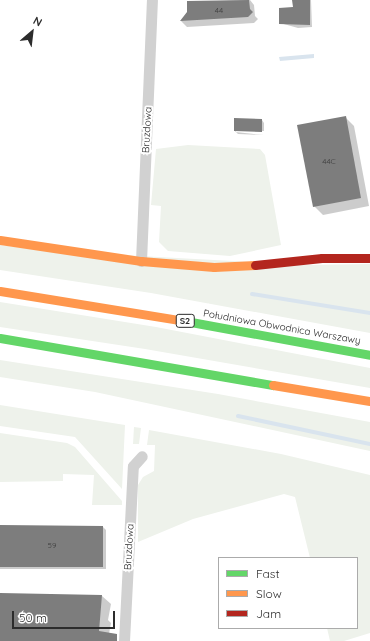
<!DOCTYPE html>
<meta charset="utf-8">
<style>
body{margin:0}
#map{position:relative;width:370px;height:641px;overflow:hidden;background:#fff;font-family:Quicksand,sans-serif}
div>[style]{position:absolute}
[style*='--x']{left:calc(var(--x)*1px);top:calc(var(--y)*1px);width:calc(var(--w)*1px);rotate:calc(var(--a)*1deg)}
.green>*{inset:0;background:#eef2eb}
.water>*{inset:0;background:#d9e4ee}
.shadow>*{inset:0;background:#0003}
.stream>*{height:4px;margin:-2px;padding:0 2px;transform-origin:2px;border-radius:2px;background:#d9e4ee}
.building>*{inset:0;background:#7d7d7d}
.street>*{height:11px;margin:-5.5px;padding:0 5.5px;transform-origin:5.5px;border-radius:5.5px;background:#d1d1d1}
.fast>*{height:9px;margin:-4.5px;padding:0 4.5px;transform-origin:4.5px;border-radius:4.5px;background:#63d668}
.slow>*{height:9px;margin:-4.5px;padding:0 4.5px;transform-origin:4.5px;border-radius:4.5px;background:#ff974d}
.jam>*{height:9px;margin:-4.5px;padding:0 4.5px;transform-origin:4.5px;border-radius:4.5px;background:#b3261e}
span{translate:-50% -50%;white-space:nowrap;text-align:center;line-height:1.15;-webkit-text-stroke:4px #fff;paint-order:stroke}
.number-label{font-size:8px;color:#404040}
.number-label span{-webkit-text-stroke-width:0}
.shield-label span{padding:1px 3px;background:#fff;border:1px solid;border-radius:3px;-webkit-text-stroke-width:0}
.shield-label{font-size:9px;color:#2c2c2c;font-weight:700}
.street-label{font-size:10px;color:#2c2c2c}
.legend{position:absolute;left:218px;top:557px;width:140px;height:72px;box-sizing:border-box;background:#fff;border:1px solid #ababab;margin:0;padding:5px 7px;list-style:none;font-size:12px;color:#2c2c2c}
.legend li{display:flex;align-items:center;gap:8px;height:20px}
.legend b{width:20px;border:1px solid #ababab}
.north{position:absolute;left:12px;top:12px;width:40px;height:40px;-webkit-text-stroke:3px #fff;paint-order:stroke;rotate:28deg;font-size:11px;font-weight:700;line-height:16px;text-align:center;color:#2c2c2c}
.north::after{content:'';display:block;margin:auto;width:14px;height:18px;background:#2c2c2c;clip-path:polygon(50% 0,100% 100%,50% 72%,0 100%)}
.scale{position:absolute;left:12px;top:611px;width:103px;height:18px;box-sizing:border-box;border:2px solid #2c2c2c;border-top:0;padding-left:5px;font-size:12px;line-height:14px;white-space:nowrap;color:#2c2c2c;-webkit-text-stroke:3px #fff;paint-order:stroke}
</style>
<div id="map">
<div class="green">
<i style="clip-path:polygon(188px 145px,260px 149px,265px 155px,281px 245px,230px 256px,168px 251px,159px 242px,161px 206px,151px 205px,156px 149px)"></i>
<i style="clip-path:polygon(0 245px,47px 251px,306px 265px,370px 264px,370px 333px,151px 293px,0 270px)"></i>
<i style="clip-path:polygon(0 302px,156px 327px,370px 368px,370px 388px,145px 349px,0 327px)"></i>
<i style="clip-path:polygon(0 360px,218px 394px,370px 422px,370px 451px,95px 392px,0 377px)"></i>
<i style="clip-path:polygon(0 405px,125px 425px,122px 489px,75px 437px,0 426px)"></i>
<i style="clip-path:polygon(134px 427px,141px 428px,139px 444px,133px 444px)"></i>
<i style="clip-path:polygon(149px 430px,281px 454px,370px 475px,370px 633px,344px 641px,330px 641px,327px 628px,357px 628px,357px 558px,310px 558px,295px 497px,284px 494px,193px 519px,138px 542px,138px 485px,143px 477px,154px 471px,155px 445px,147px 445px)"></i>
<i style="clip-path:polygon(0 433px,67px 443px,75px 447px,122px 501px,122px 505px,92px 505px,94px 475px,63px 474px,63px 481px,0 482px)"></i>
</div>
<div class="water">
<i style="clip-path:polygon(314px 54px,314px 58px,280px 61px,279px 57px)"></i>
</div>
<div class="shadow">
<i style="clip-path:polygon(250px 0,254px 5px,255px 16px,258px 19px,254px 23px,187px 27px,181px 21px,188px 12px,188px 2px)"></i>
<i style="clip-path:polygon(293px 0,311px 0,312px 27px,298px 28px,280px 23px,294px 8px)"></i>
<i style="clip-path:polygon(345px 117px,354px 126px,369px 206px,323px 215px,314px 206px)"></i>
<i style="clip-path:polygon(262px 120px,264px 123px,264px 131px,236px 130px,236px 132px,264px 135px,238px 134px,235px 131px)"></i>
<i style="clip-path:polygon(0 526px,103px 527px,106px 530px,106px 569px,0 569px)"></i>
<i style="clip-path:polygon(0 595px,102px 596px,111px 604px,108px 620px,111px 623px,108px 639px,110px 641px,0 641px)"></i>
</div>
<div class="stream">
<i style="--x:252;--y:294;--w:120;--a:9.1"></i>
<i style="--x:238;--y:416;--w:135;--a:12"></i>
</div>
<div class="building">
<i style="clip-path:polygon(249px 0,250px 9px,253px 12px,248px 17px,180px 21px,187px 12px,187px 1px)"></i>
<i style="clip-path:polygon(292px 0,310px 0,310px 25px,279px 24px,279px 8px,293px 7px)"></i>
<i style="clip-path:polygon(346px 116px,361px 198px,313px 207px,297px 125px)"></i>
<i style="clip-path:polygon(234px 118px,262px 119px,262px 132px,234px 131px)"></i>
<i style="clip-path:polygon(0 525px,103px 526px,103px 567px,0 567px)"></i>
<i style="clip-path:polygon(0 593px,102px 595px,99px 631px,117px 634px,117px 641px,0 641px)"></i>
</div>
<div class="street">
<i style="--x:141;--y:261;--w:261;--a:-87.6"></i>
<i style="--x:124;--y:641;--w:175;--a:-87.1"></i>
<i style="--x:133;--y:466;--w:13;--a:-48"></i>
</div>
<div class="fast">
<i style="--x:180;--y:320;--w:193;--a:10.4"></i>
<i style="--x:0;--y:338;--w:277;--a:9.8"></i>
</div>
<div class="slow">
<i style="--x:0;--y:240;--w:143;--a:8.5"></i>
<i style="--x:141;--y:261;--w:73;--a:4.7"></i>
<i style="--x:214;--y:267;--w:41;--a:-2.8"></i>
<i style="--x:0;--y:291;--w:182;--a:9.2"></i>
<i style="--x:273;--y:385;--w:98;--a:9.4"></i>
</div>
<div class="jam">
<i style="--x:255;--y:265;--w:67;--a:-6"></i>
<i style="--x:322;--y:258;--w:48;--a:0"></i>
</div>
<div class="number-label">
<span style="left:219px;top:11px">44</span>
<span style="left:329px;top:162px">44C</span>
<span style="left:52px;top:546px">59</span>
</div>
<div class="shield-label">
<span style="left:185px;top:321px">S2</span>
</div>
<div class="street-label">
<span style="left:147px;top:130px;rotate:-87deg">Bruzdowa</span>
<span style="left:282px;top:327px;rotate:10deg">Południowa Obwodnica Warszawy</span>
<span style="left:129px;top:547px;rotate:-87deg">Bruzdowa</span>
</div>
<ul class="legend">
<li><b style="height:5px;background:#63d668"></b>Fast</li>
<li><b style="height:5px;background:#ff974d"></b>Slow</li>
<li><b style="height:5px;background:#b3261e"></b>Jam</li>
</ul>
<div class="north">N</div>
<div class="scale">50 m</div>
</div>
